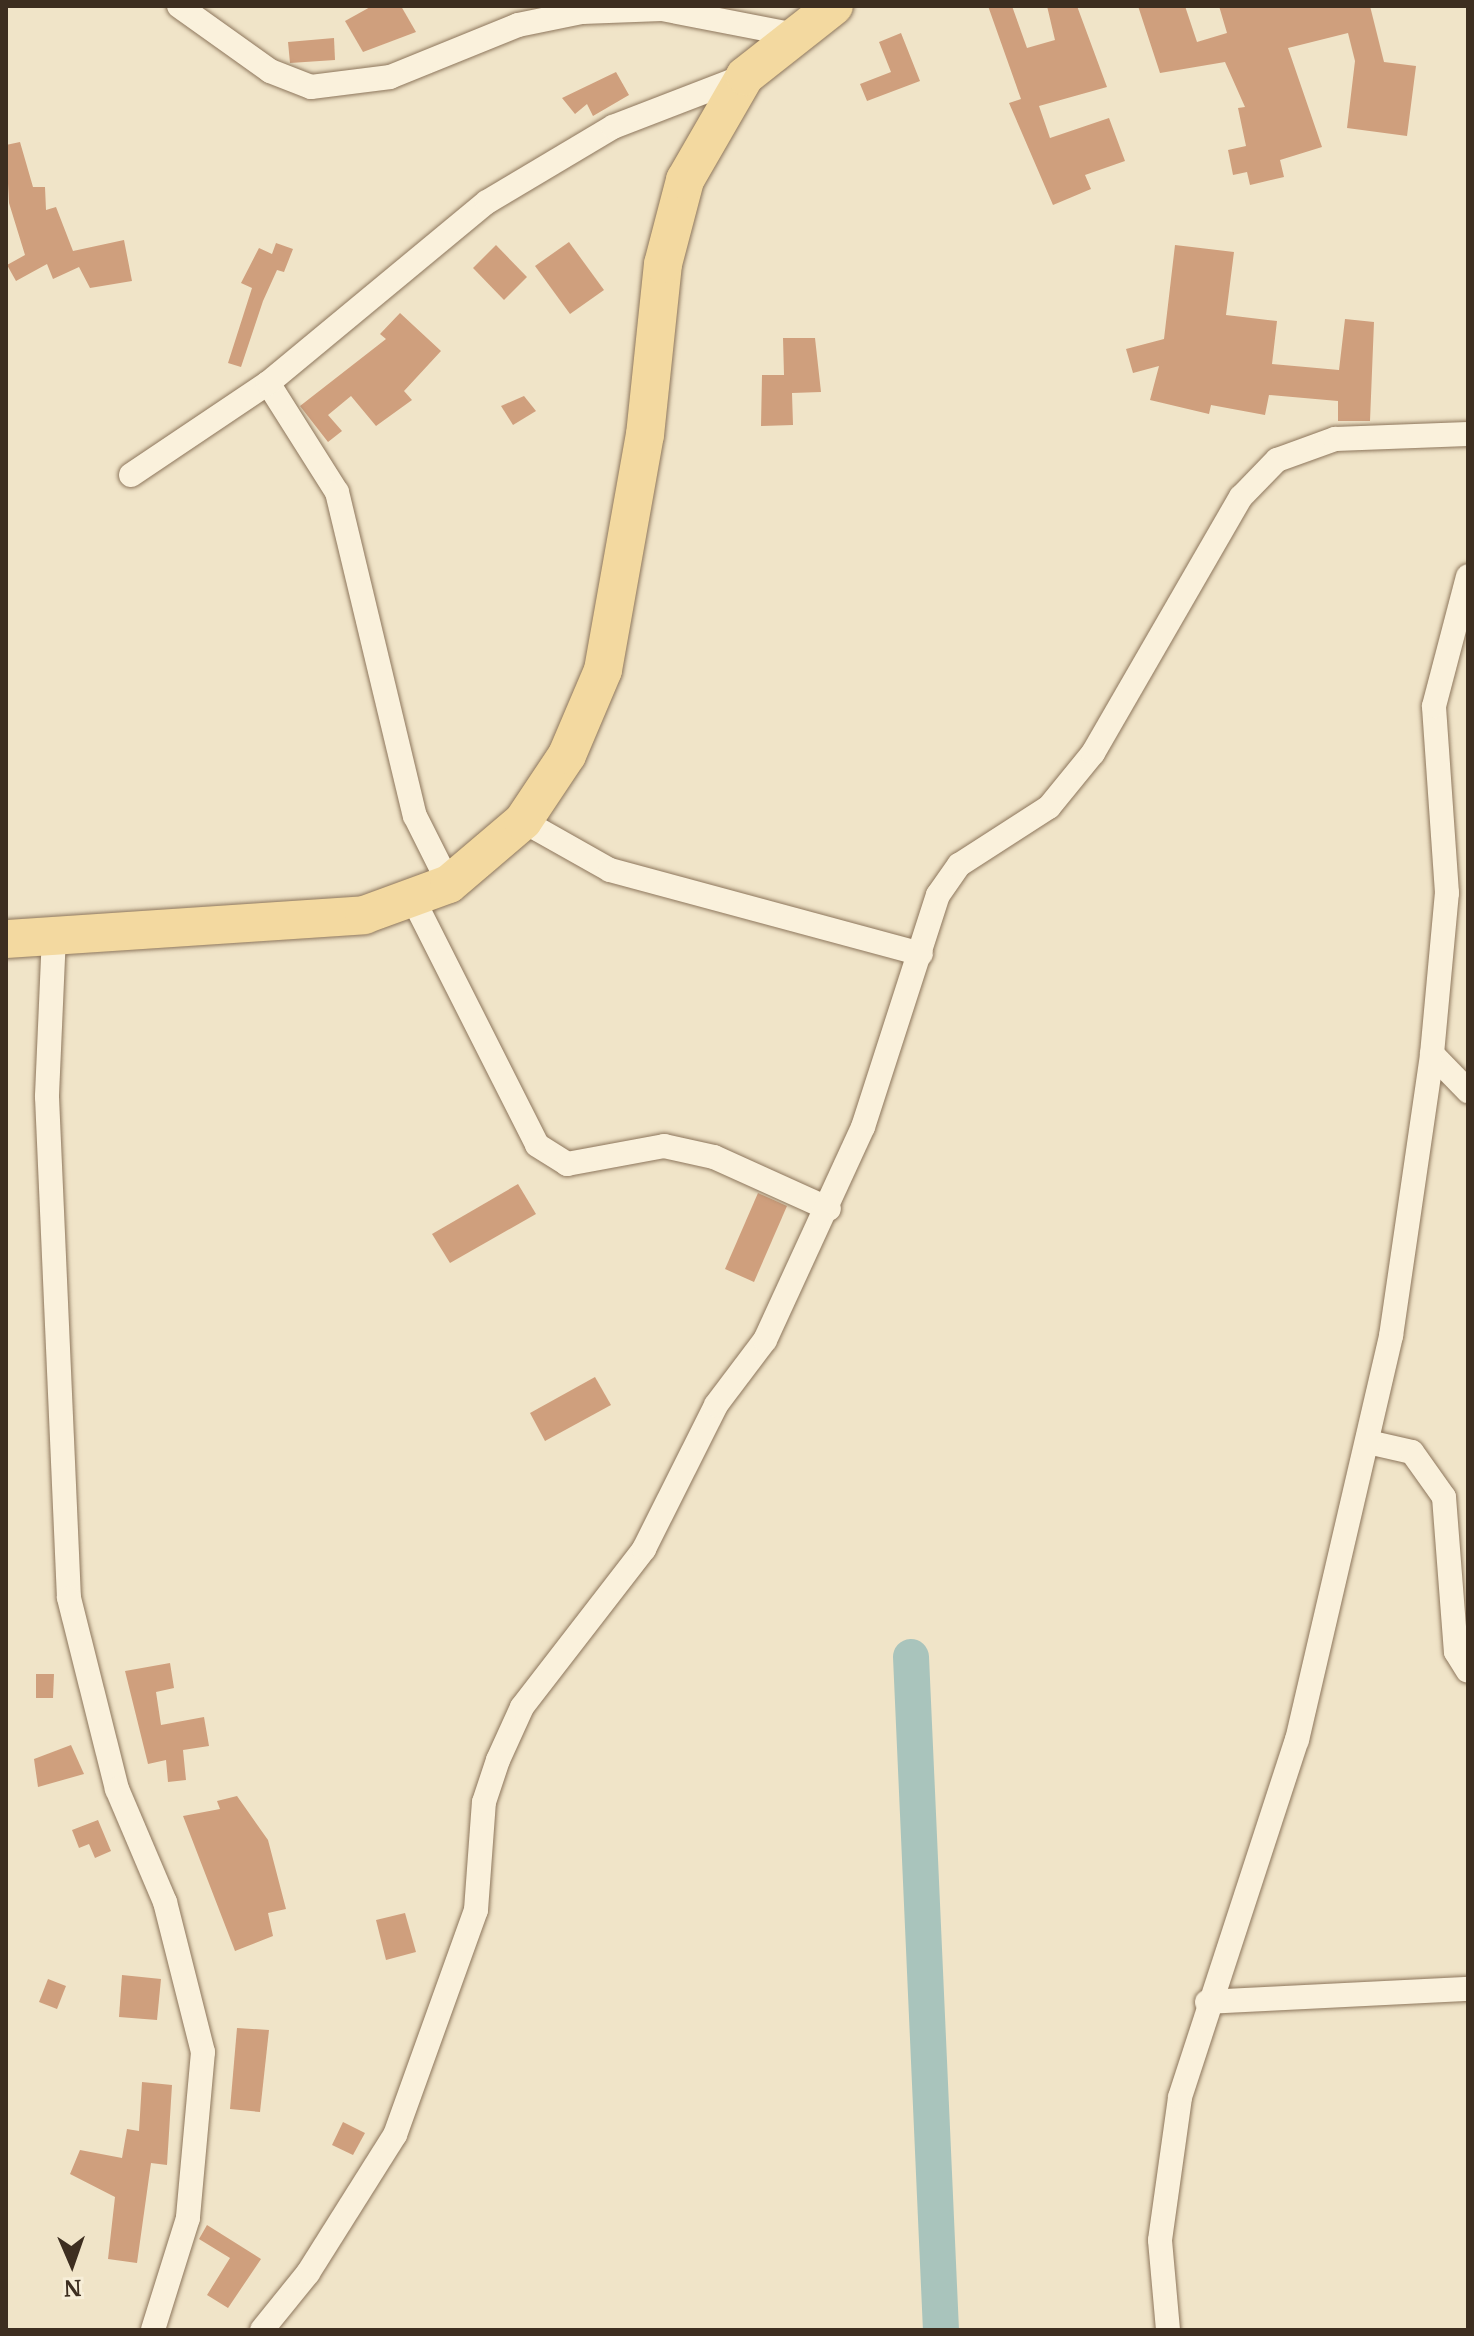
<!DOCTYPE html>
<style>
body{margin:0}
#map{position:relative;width:1474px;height:2336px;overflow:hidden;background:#f0e4c8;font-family:Merriweather,serif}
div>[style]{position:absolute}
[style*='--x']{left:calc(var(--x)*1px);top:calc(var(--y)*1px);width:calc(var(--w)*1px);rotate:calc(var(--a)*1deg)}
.river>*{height:36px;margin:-18px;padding:0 18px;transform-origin:18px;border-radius:18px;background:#a9c4bc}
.building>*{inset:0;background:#cf9f7d}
.roads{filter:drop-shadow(0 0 2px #8d765c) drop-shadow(0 0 2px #8d765c)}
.street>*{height:24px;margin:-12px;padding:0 12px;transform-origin:12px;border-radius:12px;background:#faf1dc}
.primary>*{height:38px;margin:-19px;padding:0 19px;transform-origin:19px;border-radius:19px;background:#f3d9a0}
span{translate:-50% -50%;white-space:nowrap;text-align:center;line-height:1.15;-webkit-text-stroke:8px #f7eed8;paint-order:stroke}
.frame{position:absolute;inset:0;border:8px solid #3d2e20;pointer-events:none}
.north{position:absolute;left:32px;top:2224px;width:80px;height:80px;-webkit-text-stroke:6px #f7eed8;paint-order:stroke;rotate:178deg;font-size:22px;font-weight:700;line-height:32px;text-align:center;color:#3d2e20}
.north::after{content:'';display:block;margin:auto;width:28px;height:36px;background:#3d2e20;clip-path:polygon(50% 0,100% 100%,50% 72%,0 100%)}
</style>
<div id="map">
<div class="river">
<i style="--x:911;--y:1657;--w:674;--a:87.45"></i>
</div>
<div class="building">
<i style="clip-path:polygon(372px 6px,401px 6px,416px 32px,363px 52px,345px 21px)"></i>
<i style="clip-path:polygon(988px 6px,1012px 6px,1027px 48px,1055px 40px,1047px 6px,1077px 6px,1107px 87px,1039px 106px,1050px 138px,1109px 118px,1125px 161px,1085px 175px,1091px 189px,1053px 205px,1009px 103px,1021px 99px)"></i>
<i style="clip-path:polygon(1138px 6px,1185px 6px,1197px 42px,1227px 33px,1219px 6px,1370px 6px,1384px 62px,1416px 66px,1407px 136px,1347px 128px,1355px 61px,1348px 33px,1288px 48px,1322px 147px,1280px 160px,1284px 177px,1250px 185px,1247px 172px,1233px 175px,1228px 150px,1246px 146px,1238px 108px,1245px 107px,1225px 62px,1160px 73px)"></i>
<i style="clip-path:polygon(901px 33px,920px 81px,867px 101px,860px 84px,891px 72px,879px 42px)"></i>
<i style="clip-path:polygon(334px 38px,335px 60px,290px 63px,288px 42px)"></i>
<i style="clip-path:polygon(616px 72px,629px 95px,593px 116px,587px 104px,575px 114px,562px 98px)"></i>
<i style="clip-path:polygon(20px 142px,33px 187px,45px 187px,46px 210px,56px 207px,73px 251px,124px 240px,132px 281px,90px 288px,79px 267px,53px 279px,47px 264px,16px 281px,7px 265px,25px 255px,9px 203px,6px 145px)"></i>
<i style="clip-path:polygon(569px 242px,604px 290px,570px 314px,535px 266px)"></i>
<i style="clip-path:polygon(276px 243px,293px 249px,284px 272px,277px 270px,263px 301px,241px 367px,228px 363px,252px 288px,241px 283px,259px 248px,272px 254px)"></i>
<i style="clip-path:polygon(496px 245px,527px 277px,504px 300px,473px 268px)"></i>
<i style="clip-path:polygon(1175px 245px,1234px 252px,1226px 315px,1277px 321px,1272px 364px,1339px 370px,1345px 319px,1374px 322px,1370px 421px,1338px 421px,1338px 401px,1269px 395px,1265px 415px,1211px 405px,1209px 414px,1150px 400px,1159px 366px,1133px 373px,1126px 349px,1164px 339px)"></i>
<i style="clip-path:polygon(400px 313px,441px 351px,404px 391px,412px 400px,376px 426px,351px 396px,328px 415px,342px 431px,328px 442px,300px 406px,386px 339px,380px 334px)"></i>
<i style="clip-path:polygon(783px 338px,815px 338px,821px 392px,792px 393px,793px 425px,761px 426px,762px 375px,784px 375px)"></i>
<i style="clip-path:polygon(524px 396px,536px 411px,513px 425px,501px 406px)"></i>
<i style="clip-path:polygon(518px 1184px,536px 1214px,450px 1263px,432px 1234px)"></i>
<i style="clip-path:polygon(758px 1193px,787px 1206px,754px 1282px,725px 1269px)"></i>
<i style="clip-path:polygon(595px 1377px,611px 1405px,545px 1441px,530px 1413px)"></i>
<i style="clip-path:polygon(170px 1663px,174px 1688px,156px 1692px,161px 1725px,204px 1717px,209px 1746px,183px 1750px,186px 1780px,168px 1782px,166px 1760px,148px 1764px,125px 1671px)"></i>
<i style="clip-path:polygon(36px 1674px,54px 1674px,53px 1698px,36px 1698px)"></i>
<i style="clip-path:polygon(71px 1745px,84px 1774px,38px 1787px,34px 1759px)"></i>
<i style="clip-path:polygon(237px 1796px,268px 1840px,286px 1909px,268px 1913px,273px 1936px,235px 1951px,183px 1816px,220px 1809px,217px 1801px)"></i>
<i style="clip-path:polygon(98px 1820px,111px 1851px,95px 1858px,89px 1844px,79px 1848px,72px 1830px)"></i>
<i style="clip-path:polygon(405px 1913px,416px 1952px,386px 1960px,376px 1920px)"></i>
<i style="clip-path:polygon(122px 1975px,161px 1979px,157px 2020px,119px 2017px)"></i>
<i style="clip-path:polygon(48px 1979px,66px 1986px,57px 2009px,39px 2002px)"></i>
<i style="clip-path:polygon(237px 2028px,269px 2030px,260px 2112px,230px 2109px)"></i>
<i style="clip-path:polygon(142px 2082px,172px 2085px,167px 2165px,151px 2163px,137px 2263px,108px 2259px,115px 2197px,70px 2174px,80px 2150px,122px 2158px,127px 2129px,139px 2131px)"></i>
<i style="clip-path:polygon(343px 2122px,365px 2133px,353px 2155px,332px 2145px)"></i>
<i style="clip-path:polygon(207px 2225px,261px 2259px,228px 2308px,207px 2295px,230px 2258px,199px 2239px)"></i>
</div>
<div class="roads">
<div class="street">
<i style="--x:179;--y:6;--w:112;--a:35.5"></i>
<i style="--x:270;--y:71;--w:44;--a:21.3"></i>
<i style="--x:311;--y:87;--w:80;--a:-7.2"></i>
<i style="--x:390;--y:77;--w:138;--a:-22.1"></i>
<i style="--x:518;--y:25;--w:65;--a:-11.5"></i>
<i style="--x:582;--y:12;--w:80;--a:-2.1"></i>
<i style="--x:662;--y:9;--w:131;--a:11"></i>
<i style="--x:268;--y:383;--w:129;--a:57.7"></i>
<i style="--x:337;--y:492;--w:333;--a:76.5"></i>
<i style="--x:415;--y:816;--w:76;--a:63.4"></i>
<i style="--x:131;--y:475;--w:165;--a:-33.9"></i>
<i style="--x:268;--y:383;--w:284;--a:-39.6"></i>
<i style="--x:487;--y:202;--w:147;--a:-30.8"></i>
<i style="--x:613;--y:127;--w:142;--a:-21.1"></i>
<i style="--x:523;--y:821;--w:100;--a:29.4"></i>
<i style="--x:610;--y:870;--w:322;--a:15.1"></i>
<i style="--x:414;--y:901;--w:273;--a:63.2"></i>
<i style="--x:537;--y:1145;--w:36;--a:32"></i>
<i style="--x:567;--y:1164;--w:99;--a:-10.5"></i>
<i style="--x:664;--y:1146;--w:51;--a:12.4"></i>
<i style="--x:714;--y:1157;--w:126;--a:24.3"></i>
<i style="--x:54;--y:935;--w:162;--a:92.5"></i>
<i style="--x:47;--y:1097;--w:501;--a:87.49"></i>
<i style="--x:69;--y:1598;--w:197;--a:75.9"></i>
<i style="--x:117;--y:1789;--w:123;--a:67"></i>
<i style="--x:165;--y:1902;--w:155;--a:75.8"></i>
<i style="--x:203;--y:2052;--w:167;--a:95.2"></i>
<i style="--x:188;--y:2218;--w:117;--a:107.4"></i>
<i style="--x:1432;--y:1054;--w:52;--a:45.8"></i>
<i style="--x:1368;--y:1442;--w:45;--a:12.8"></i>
<i style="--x:1412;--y:1452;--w:55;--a:54.6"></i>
<i style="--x:1444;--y:1497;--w:155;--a:85.6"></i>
<i style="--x:1456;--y:1652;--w:22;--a:58"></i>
<i style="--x:1207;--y:2002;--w:261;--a:-2.9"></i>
<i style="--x:262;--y:2330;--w:73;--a:-51.1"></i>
<i style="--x:308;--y:2273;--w:163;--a:-57.8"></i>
<i style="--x:395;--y:2135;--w:239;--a:-70.2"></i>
<i style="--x:476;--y:1910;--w:108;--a:-85.8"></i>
<i style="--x:484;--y:1802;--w:44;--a:-71.6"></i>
<i style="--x:498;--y:1760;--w:58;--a:-65.6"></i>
<i style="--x:522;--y:1707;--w:200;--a:-52.3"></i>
<i style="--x:644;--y:1549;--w:161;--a:-63.4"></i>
<i style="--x:716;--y:1405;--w:81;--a:-53"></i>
<i style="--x:765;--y:1340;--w:234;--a:-65.3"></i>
<i style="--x:863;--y:1127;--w:244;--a:-72.1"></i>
<i style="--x:938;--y:895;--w:37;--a:-55"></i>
<i style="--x:959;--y:865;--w:107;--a:-32.8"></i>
<i style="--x:1049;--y:807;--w:70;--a:-50.8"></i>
<i style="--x:1093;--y:753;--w:296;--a:-60"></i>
<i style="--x:1241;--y:497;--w:52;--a:-45.8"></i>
<i style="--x:1277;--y:460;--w:62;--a:-19.9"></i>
<i style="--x:1335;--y:439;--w:133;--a:-2.2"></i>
<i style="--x:1168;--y:2330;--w:90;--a:-95.1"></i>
<i style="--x:1160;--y:2240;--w:144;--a:-82"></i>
<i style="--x:1180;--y:2097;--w:376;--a:-71.9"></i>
<i style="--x:1297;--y:1740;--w:415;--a:-76.9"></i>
<i style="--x:1391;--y:1336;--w:285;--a:-81.7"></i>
<i style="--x:1432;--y:1054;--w:162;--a:-84.7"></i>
<i style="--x:1447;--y:893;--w:187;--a:-94"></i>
<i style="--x:1434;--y:706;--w:134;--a:-75.3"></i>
</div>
<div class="primary">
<i style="--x:6;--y:939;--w:359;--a:-3.8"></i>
<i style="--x:364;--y:915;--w:90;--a:-20"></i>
<i style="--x:449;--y:884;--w:97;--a:-40.4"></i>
<i style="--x:523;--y:821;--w:79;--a:-56.3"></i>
<i style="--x:567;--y:755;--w:92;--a:-67"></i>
<i style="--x:603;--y:670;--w:239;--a:-79.9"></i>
<i style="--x:645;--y:435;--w:172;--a:-84"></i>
<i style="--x:663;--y:264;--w:87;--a:-75.3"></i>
<i style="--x:685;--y:180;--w:120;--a:-60"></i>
<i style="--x:745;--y:76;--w:113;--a:-38.2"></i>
</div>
</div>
<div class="frame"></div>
<div class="north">N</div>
</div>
